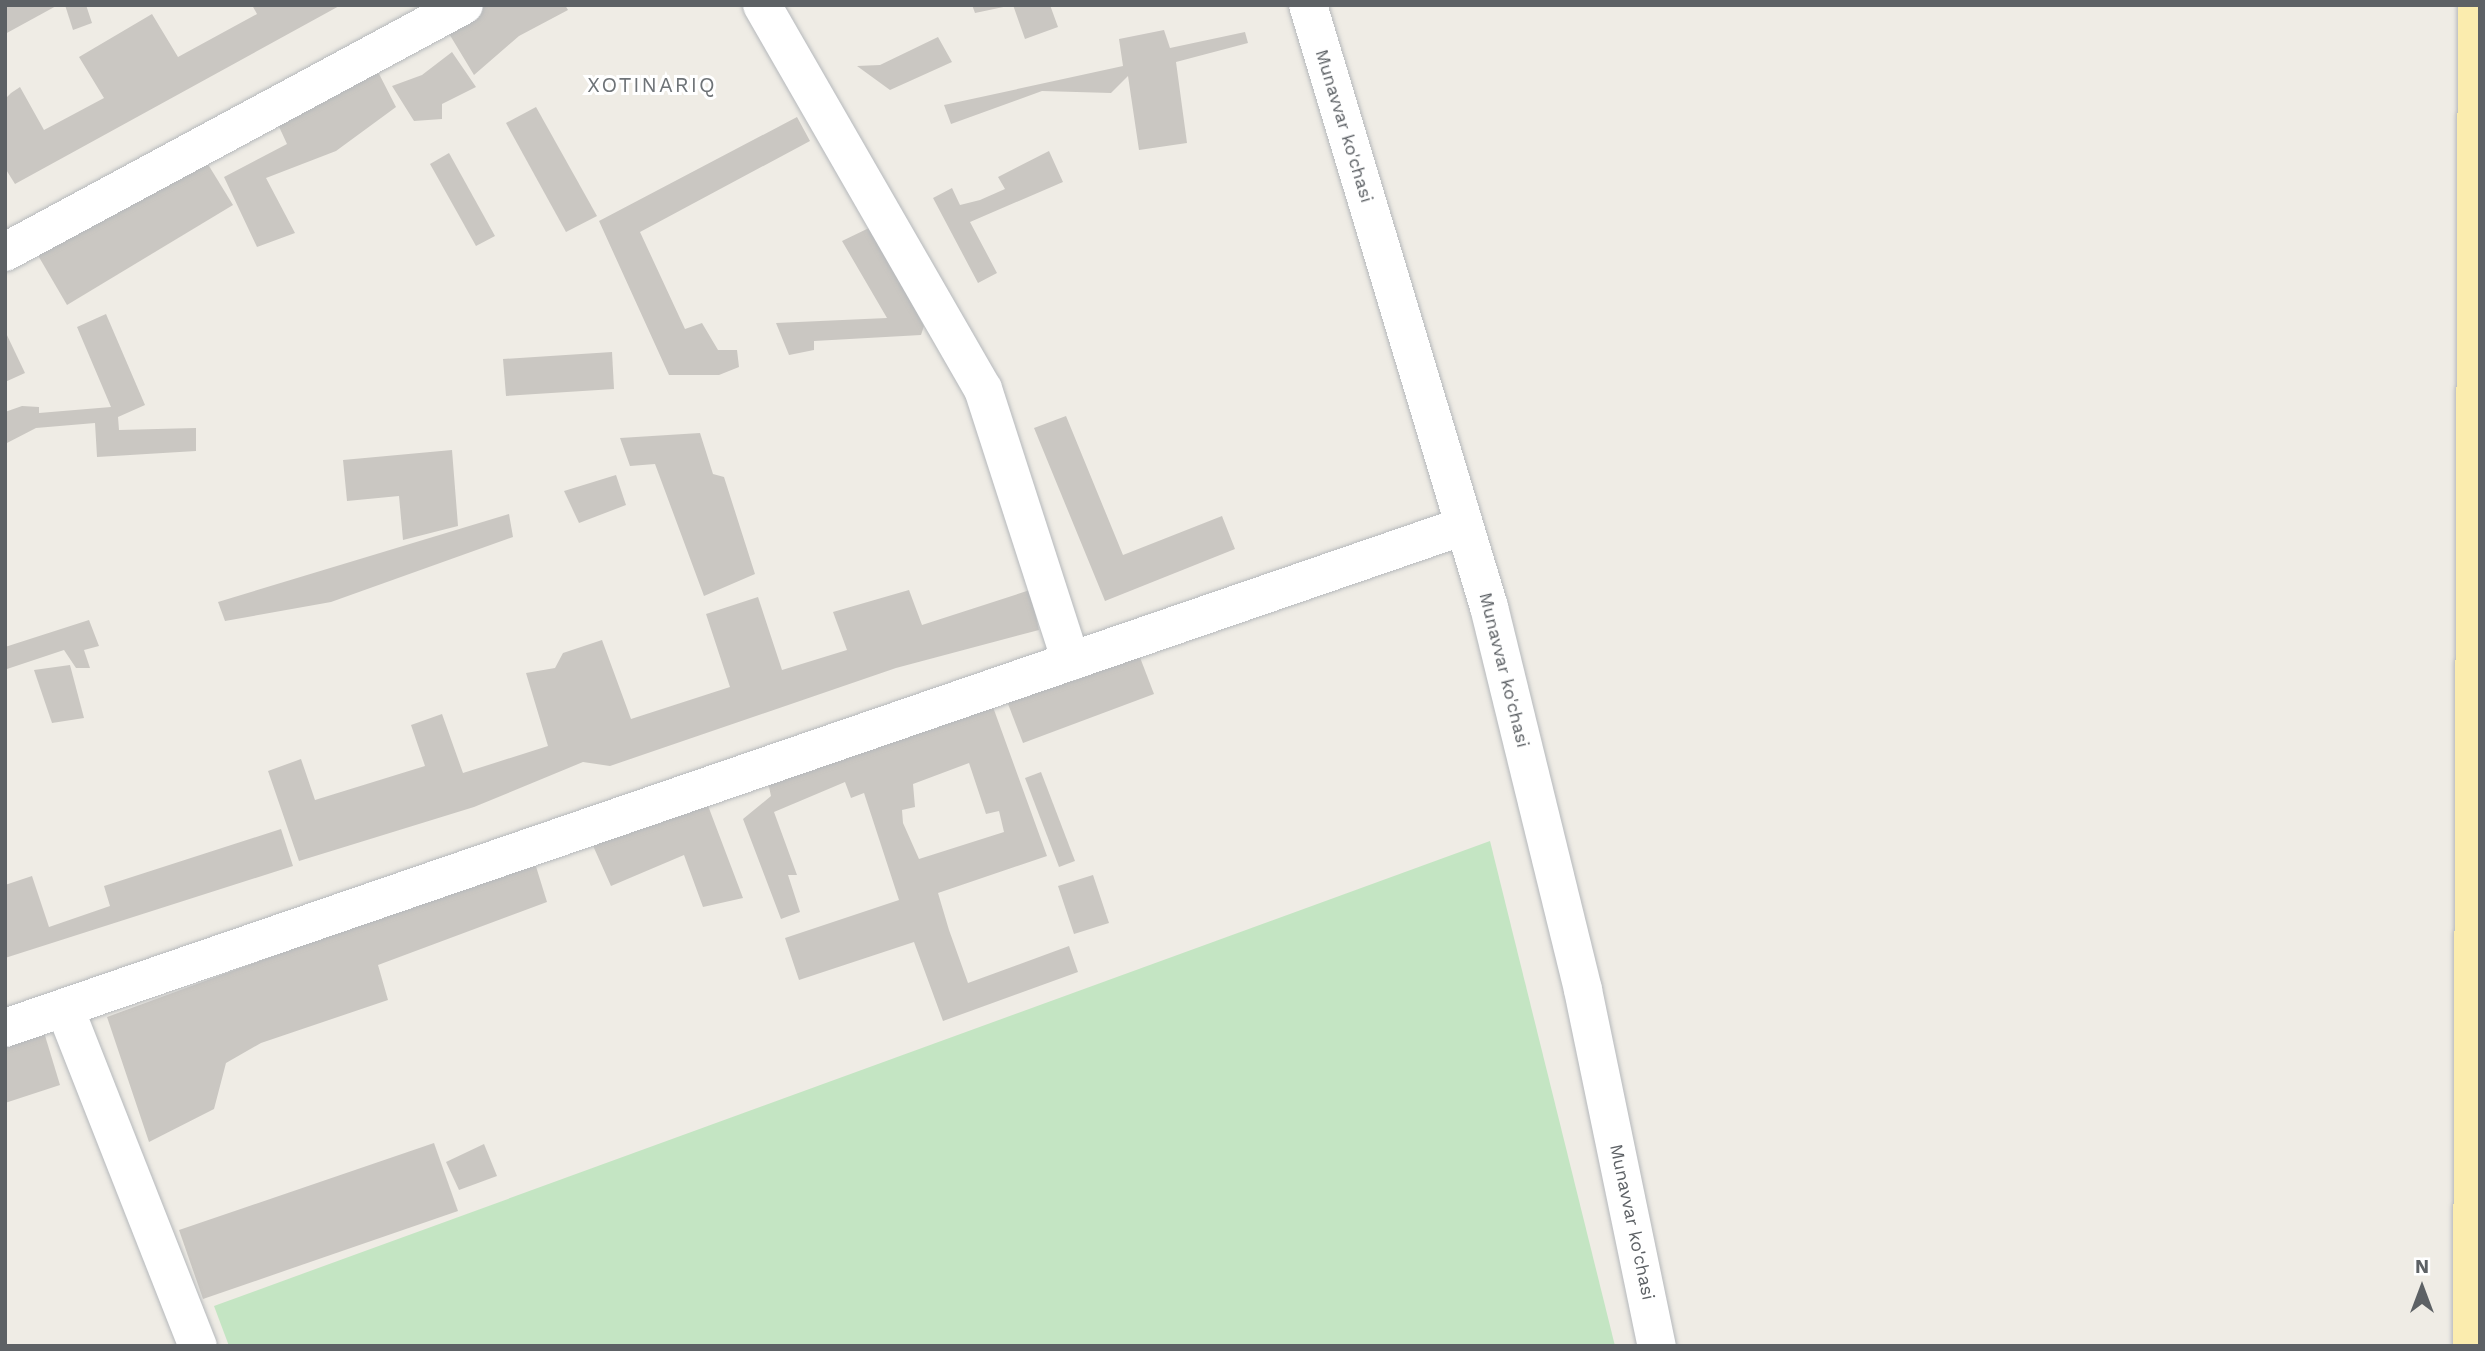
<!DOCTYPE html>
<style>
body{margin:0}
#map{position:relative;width:2485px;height:1351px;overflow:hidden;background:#efece5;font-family:"Work Sans",sans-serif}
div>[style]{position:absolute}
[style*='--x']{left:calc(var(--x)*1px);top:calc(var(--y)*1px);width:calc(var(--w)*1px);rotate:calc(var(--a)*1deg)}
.green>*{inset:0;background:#c4e5c3}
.building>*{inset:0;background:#cac7c2}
.roads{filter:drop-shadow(0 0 2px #b5b8bb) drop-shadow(0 0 2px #b5b8bb)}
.street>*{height:38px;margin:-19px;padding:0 19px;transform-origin:19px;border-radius:19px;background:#fff}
.primary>*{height:38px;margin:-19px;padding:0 19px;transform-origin:19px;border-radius:19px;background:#fbecae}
span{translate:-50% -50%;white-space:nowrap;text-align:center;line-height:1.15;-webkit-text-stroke:6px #fff;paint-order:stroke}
.street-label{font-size:18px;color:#5d6165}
.quarter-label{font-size:21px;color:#6e7377;letter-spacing:2px}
.frame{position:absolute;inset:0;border:7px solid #5d6165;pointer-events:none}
.north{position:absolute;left:2387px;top:1253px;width:70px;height:70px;-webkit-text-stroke:5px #fff;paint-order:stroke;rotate:0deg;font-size:19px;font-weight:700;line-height:28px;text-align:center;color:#5d6165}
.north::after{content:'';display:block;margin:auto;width:24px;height:32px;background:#5d6165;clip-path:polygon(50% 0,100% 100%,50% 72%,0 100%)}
</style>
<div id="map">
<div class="green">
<i style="clip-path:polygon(1490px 841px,1615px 1346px,229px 1346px,214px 1306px)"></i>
</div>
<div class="building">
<i style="clip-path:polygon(5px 5px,58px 5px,5px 34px)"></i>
<i style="clip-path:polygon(65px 5px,86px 5px,92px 23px,73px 30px)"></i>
<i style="clip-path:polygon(252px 5px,341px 5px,15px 184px,5px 168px,5px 99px,11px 93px,20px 87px,44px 130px,104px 98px,79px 57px,152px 14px,178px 57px,257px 14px)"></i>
<i style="clip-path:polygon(481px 5px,565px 5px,568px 10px,519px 36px,474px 75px,445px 27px)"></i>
<i style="clip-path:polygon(972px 5px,1050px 5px,1058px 27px,1025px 39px,1013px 5px,975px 13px)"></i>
<i style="clip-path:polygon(1164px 30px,1170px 48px,1245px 32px,1248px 43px,1176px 62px,1187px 143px,1139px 150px,1128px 76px,1111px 93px,1042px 91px,951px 124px,944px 105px,1123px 66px,1119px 39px)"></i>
<i style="clip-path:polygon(938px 37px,952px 62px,890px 90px,857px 66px,880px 65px)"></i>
<i style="clip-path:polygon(452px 52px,476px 87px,442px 104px,442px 119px,414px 121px,392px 86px,422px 75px)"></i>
<i style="clip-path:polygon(376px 68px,396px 107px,336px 151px,266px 178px,295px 233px,257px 247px,224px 177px,287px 144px,275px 118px)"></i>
<i style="clip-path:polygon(536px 107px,597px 216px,566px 232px,506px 123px)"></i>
<i style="clip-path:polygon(797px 117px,810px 141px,640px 232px,685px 329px,702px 323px,718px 350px,737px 350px,739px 367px,719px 375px,669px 375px,599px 221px)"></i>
<i style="clip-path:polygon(1049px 151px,1063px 182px,970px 222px,997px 273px,978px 283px,933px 198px,952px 188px,960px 205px,980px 200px,1005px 189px,998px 177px)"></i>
<i style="clip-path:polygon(201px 153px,233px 205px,67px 305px,36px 252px)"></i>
<i style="clip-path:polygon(449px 153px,495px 236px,476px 246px,430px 164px)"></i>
<i style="clip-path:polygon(871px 227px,924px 326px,921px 335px,814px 341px,814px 350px,789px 355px,776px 323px,887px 318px,842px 241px)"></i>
<i style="clip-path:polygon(106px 314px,145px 405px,118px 417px,119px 430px,196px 428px,196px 451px,97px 457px,95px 423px,36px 428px,5px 444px,5px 412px,22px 406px,39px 407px,39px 413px,111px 407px,77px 327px)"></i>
<i style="clip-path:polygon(5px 331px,25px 373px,5px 382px)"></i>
<i style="clip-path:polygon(612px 352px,614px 389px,506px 396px,503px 359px)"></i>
<i style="clip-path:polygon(1066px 416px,1123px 555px,1222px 516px,1235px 549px,1105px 601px,1034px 428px)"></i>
<i style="clip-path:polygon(700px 433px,713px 474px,724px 477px,755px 574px,704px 596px,655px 464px,630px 466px,620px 438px)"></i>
<i style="clip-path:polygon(452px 450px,458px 526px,403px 540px,399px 496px,347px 501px,343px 460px)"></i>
<i style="clip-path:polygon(616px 475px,626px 505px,579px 523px,564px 491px)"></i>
<i style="clip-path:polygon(509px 514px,513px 537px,331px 602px,225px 621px,218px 602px)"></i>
<i style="clip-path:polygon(909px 590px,922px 625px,1030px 590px,1039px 630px,896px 668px,610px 766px,583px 762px,474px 807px,299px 861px,268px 771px,301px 759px,315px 800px,425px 766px,411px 725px,442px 714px,463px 773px,548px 746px,526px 673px,555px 668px,563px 653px,602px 640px,631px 719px,730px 687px,706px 614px,758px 597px,782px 670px,847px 650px,833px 612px)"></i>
<i style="clip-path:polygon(89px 620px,99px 646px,84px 650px,90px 668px,76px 668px,64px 650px,7px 669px,5px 647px)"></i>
<i style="clip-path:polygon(1136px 647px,1154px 694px,1023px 743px,1005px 696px)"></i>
<i style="clip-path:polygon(70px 665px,84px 718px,52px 723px,34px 670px)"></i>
<i style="clip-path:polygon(evenodd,993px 707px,1047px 856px,938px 893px,949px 930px,968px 983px,1069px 946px,1078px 972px,943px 1021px,914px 942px,799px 980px,785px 938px,899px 900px,864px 793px,851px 798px,845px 782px,774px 812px,797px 875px,788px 875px,800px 912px,781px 919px,743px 819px,771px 796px,767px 778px,993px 707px,969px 763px,986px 814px,999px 811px,1004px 832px,919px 859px,903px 823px,902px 810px,915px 807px,913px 784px,969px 763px)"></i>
<i style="clip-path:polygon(1041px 772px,1075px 861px,1059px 867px,1025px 778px)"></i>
<i style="clip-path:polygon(707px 803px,743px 898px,703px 907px,684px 855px,611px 886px,590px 839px)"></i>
<i style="clip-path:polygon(281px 829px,293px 866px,5px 958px,5px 885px,32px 876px,49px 927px,110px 906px,104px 886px)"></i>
<i style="clip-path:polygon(534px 860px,547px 902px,378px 965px,388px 1000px,261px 1043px,226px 1063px,214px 1109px,149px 1142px,107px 1017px)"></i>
<i style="clip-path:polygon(1093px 875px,1109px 923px,1074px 934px,1058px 886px)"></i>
<i style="clip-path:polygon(43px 1029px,60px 1085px,5px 1103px,5px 1039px)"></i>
<i style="clip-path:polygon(434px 1143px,458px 1211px,203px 1299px,179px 1230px)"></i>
<i style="clip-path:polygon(484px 1144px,497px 1176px,459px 1190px,446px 1162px)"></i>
</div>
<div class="roads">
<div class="street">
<i style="--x:762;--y:5;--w:443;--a:60.1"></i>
<i style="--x:983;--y:389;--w:286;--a:72.1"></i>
<i style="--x:1308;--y:5;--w:629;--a:73.27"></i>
<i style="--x:1489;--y:607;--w:394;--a:76.2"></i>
<i style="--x:1583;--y:990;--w:364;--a:78.3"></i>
<i style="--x:5;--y:252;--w:521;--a:-28.29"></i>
<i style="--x:65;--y:1009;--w:362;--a:68.5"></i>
<i style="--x:5;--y:1028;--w:1543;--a:-18.99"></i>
</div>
<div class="primary">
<i style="--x:2472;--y:1346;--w:1341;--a:-89.79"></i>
</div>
</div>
<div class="street-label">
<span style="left:1344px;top:126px;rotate:73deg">Munavvar ko'chasi</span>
<span style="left:1504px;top:670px;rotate:76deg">Munavvar ko'chasi</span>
<span style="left:1632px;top:1222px;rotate:78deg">Munavvar ko'chasi</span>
</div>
<div class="quarter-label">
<span style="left:652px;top:85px">XOTINARIQ</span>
</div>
<div class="frame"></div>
<div class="north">N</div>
</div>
